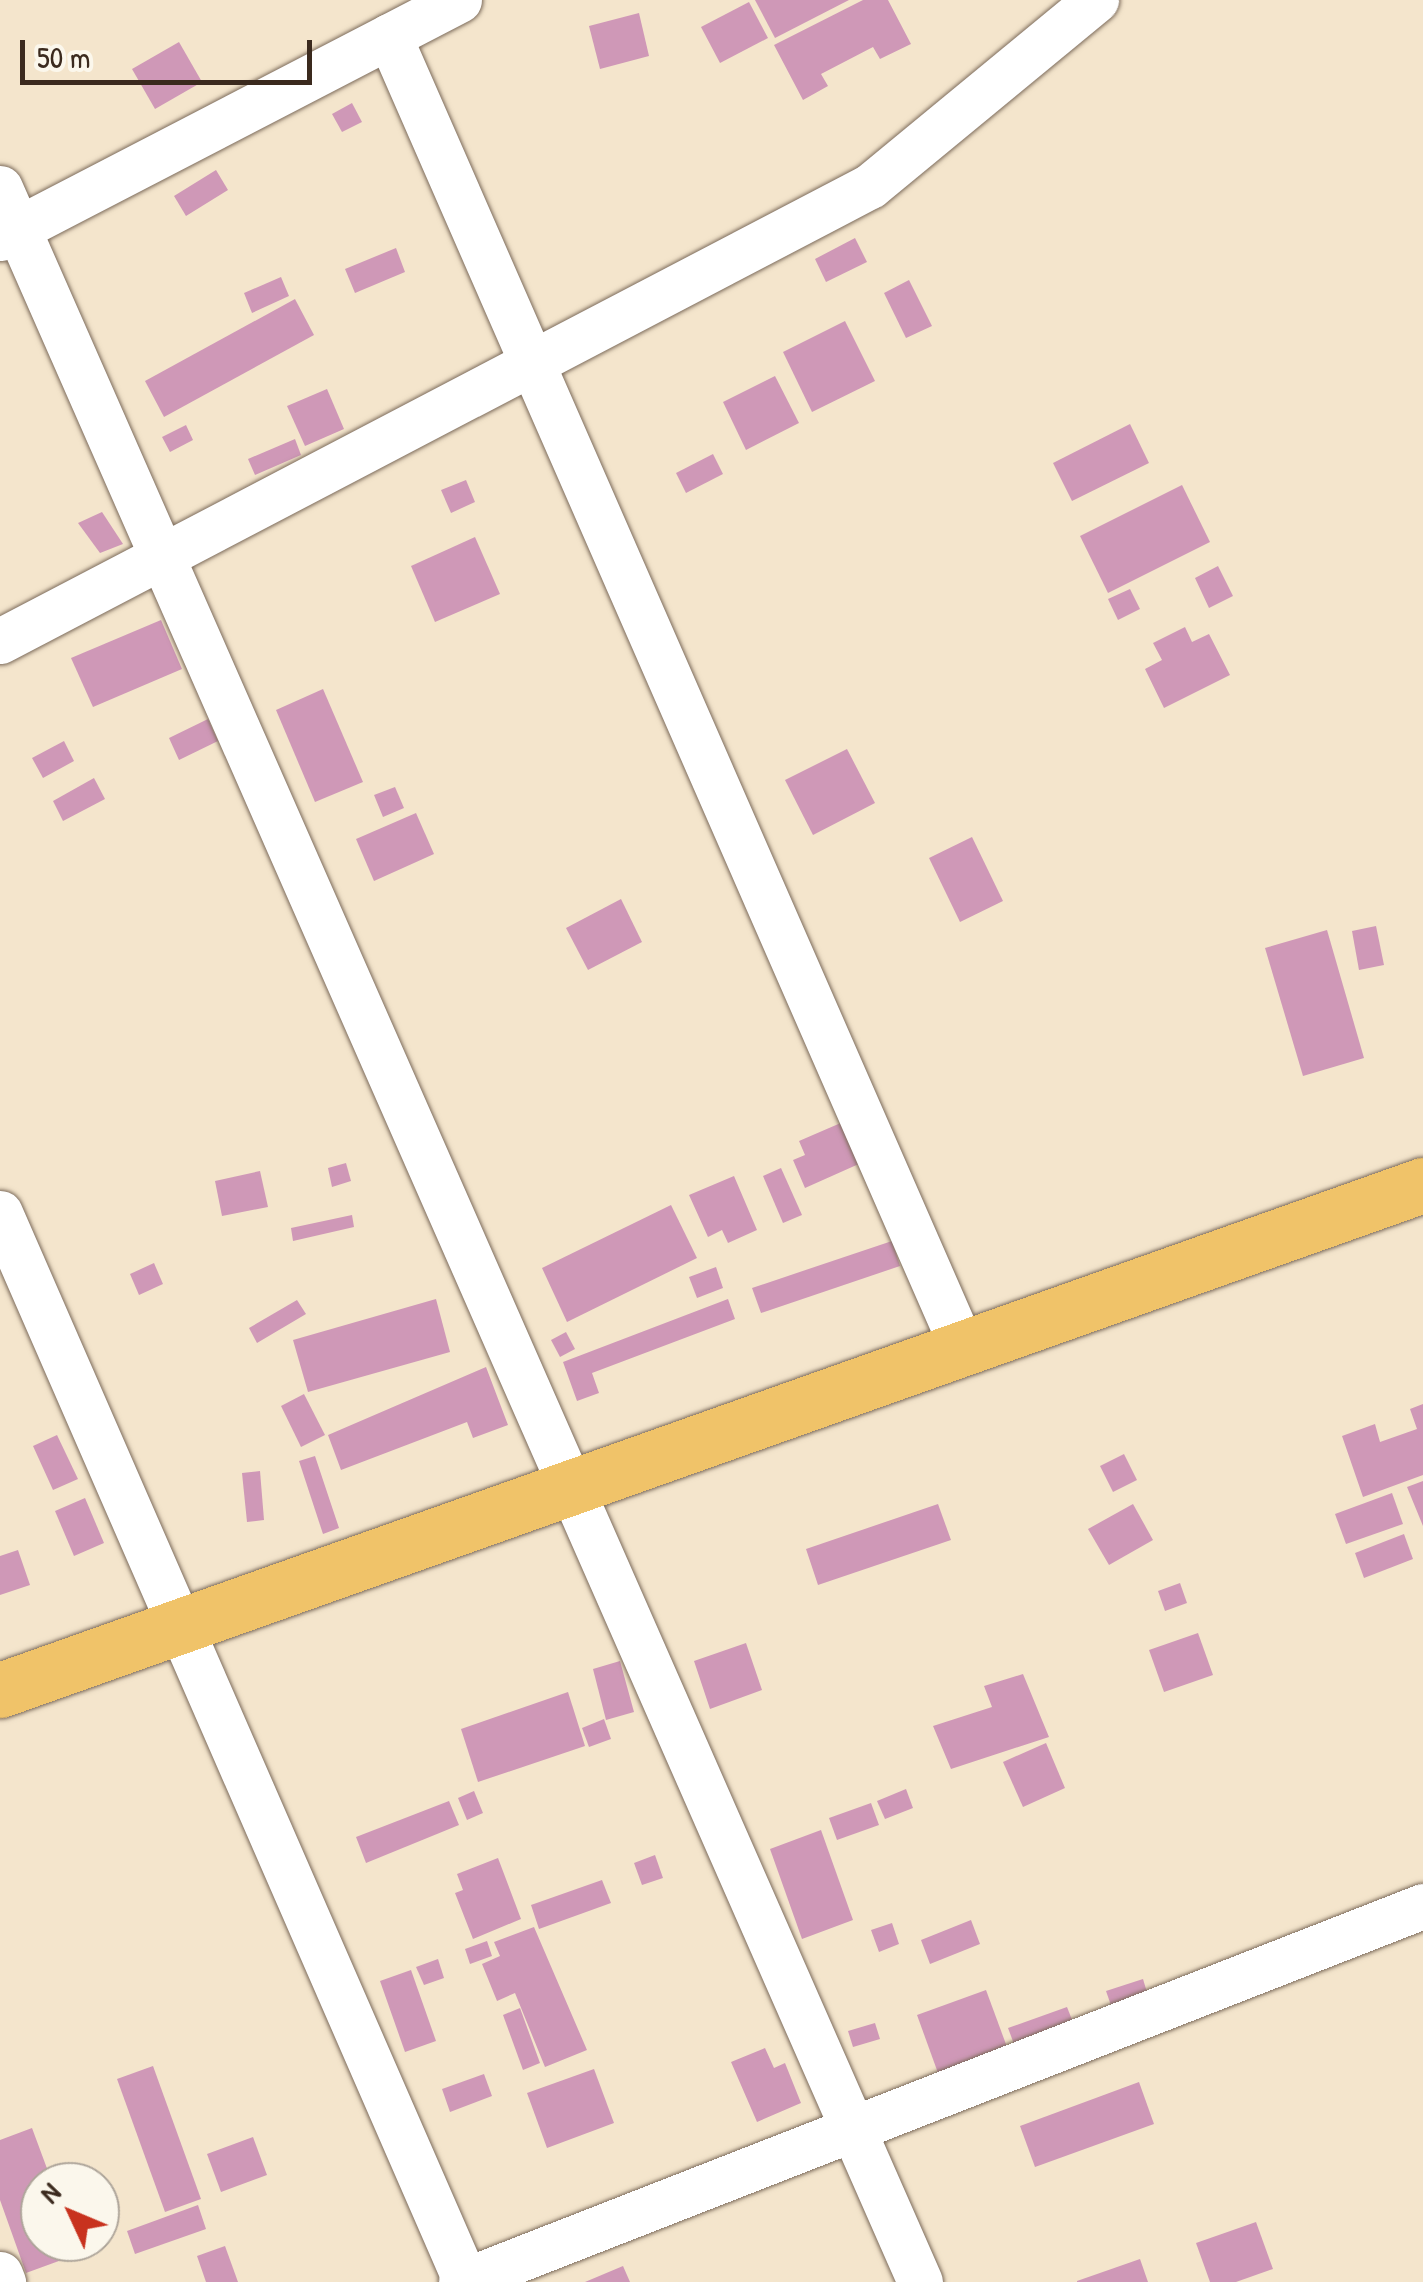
<!DOCTYPE html>
<style>
body{margin:0}
#map{position:relative;width:1423px;height:2282px;overflow:hidden;background:#f4e5cc;font-family:"Patrick Hand",sans-serif}
div>[style]{position:absolute}
[style*='--x']{left:calc(var(--x)*1px);top:calc(var(--y)*1px);width:calc(var(--w)*1px);rotate:calc(var(--a)*1deg)}
.building>*{inset:0;background:#cf98b7}
.roads{filter:drop-shadow(0 0 2px #7c6b5b) drop-shadow(0 0 2px #7c6b5b)}
.minor>*{height:45px;margin:-22.5px;padding:0 22.5px;transform-origin:22.5px;border-radius:22.5px;background:#fff}
.major>*{height:55px;margin:-27.5px;padding:0 27.5px;transform-origin:27.5px;border-radius:27.5px;background:#f0c369}
span{translate:-50% -50%;white-space:nowrap;text-align:center;line-height:1.15;-webkit-text-stroke:8px #fbf7ec;paint-order:stroke}
.north{position:absolute;left:20px;top:2162px;width:100px;height:100px;box-sizing:border-box;background:#fbf7ec;border:2px solid #aea59a;border-radius:50%;rotate:314deg;font-size:28px;font-weight:700;line-height:40px;text-align:center;color:#3b2a1e}
.north::after{content:'';display:block;margin:auto;width:35px;height:45px;background:#c8321e;clip-path:polygon(50% 0,100% 100%,50% 72%,0 100%)}
.scale{position:absolute;left:20px;top:40px;width:292px;height:45px;box-sizing:border-box;border:5px solid #3b2a1e;border-top:0;padding-left:12px;font-size:30px;line-height:35px;white-space:nowrap;color:#3b2a1e;-webkit-text-stroke:8px #fbf7ec;paint-order:stroke}
</style>
<div id="map">
<div class="building">
<i style="clip-path:polygon(755px 0,849px 0,775px 38px)"></i>
<i style="clip-path:polygon(863px 0,888px 0,911px 44px,880px 59px,873px 47px,821px 74px,828px 86px,803px 100px,774px 45px)"></i>
<i style="clip-path:polygon(749px 2px,768px 38px,720px 63px,701px 27px)"></i>
<i style="clip-path:polygon(639px 13px,649px 56px,600px 69px,589px 26px)"></i>
<i style="clip-path:polygon(179px 42px,202px 82px,155px 109px,132px 69px)"></i>
<i style="clip-path:polygon(352px 103px,362px 122px,342px 132px,332px 114px)"></i>
<i style="clip-path:polygon(216px 170px,228px 190px,186px 216px,174px 196px)"></i>
<i style="clip-path:polygon(855px 238px,867px 262px,826px 282px,815px 259px)"></i>
<i style="clip-path:polygon(396px 248px,405px 272px,355px 293px,345px 269px)"></i>
<i style="clip-path:polygon(281px 277px,289px 296px,252px 313px,244px 293px)"></i>
<i style="clip-path:polygon(909px 280px,932px 326px,906px 338px,884px 293px)"></i>
<i style="clip-path:polygon(295px 299px,314px 335px,164px 417px,145px 381px)"></i>
<i style="clip-path:polygon(845px 321px,875px 381px,812px 412px,783px 352px)"></i>
<i style="clip-path:polygon(775px 376px,799px 423px,746px 450px,723px 402px)"></i>
<i style="clip-path:polygon(327px 389px,344px 429px,305px 446px,287px 406px)"></i>
<i style="clip-path:polygon(1130px 424px,1149px 463px,1072px 501px,1053px 463px)"></i>
<i style="clip-path:polygon(186px 425px,193px 440px,170px 452px,162px 437px)"></i>
<i style="clip-path:polygon(295px 439px,301px 455px,255px 475px,248px 459px)"></i>
<i style="clip-path:polygon(713px 454px,723px 474px,686px 493px,676px 473px)"></i>
<i style="clip-path:polygon(466px 480px,475px 502px,451px 513px,441px 490px)"></i>
<i style="clip-path:polygon(1182px 485px,1210px 542px,1108px 593px,1080px 536px)"></i>
<i style="clip-path:polygon(102px 512px,123px 544px,100px 553px,78px 523px)"></i>
<i style="clip-path:polygon(475px 537px,500px 594px,435px 622px,411px 566px)"></i>
<i style="clip-path:polygon(1218px 566px,1233px 596px,1209px 608px,1195px 578px)"></i>
<i style="clip-path:polygon(1130px 589px,1140px 609px,1118px 620px,1108px 599px)"></i>
<i style="clip-path:polygon(161px 620px,182px 669px,93px 707px,71px 658px)"></i>
<i style="clip-path:polygon(1185px 627px,1192px 642px,1209px 634px,1230px 675px,1164px 708px,1145px 669px,1162px 660px,1153px 643px)"></i>
<i style="clip-path:polygon(323px 689px,363px 782px,315px 802px,276px 710px)"></i>
<i style="clip-path:polygon(208px 719px,218px 741px,179px 760px,169px 738px)"></i>
<i style="clip-path:polygon(64px 741px,74px 761px,43px 778px,32px 758px)"></i>
<i style="clip-path:polygon(847px 749px,875px 803px,813px 835px,785px 780px)"></i>
<i style="clip-path:polygon(94px 778px,105px 799px,63px 821px,53px 801px)"></i>
<i style="clip-path:polygon(395px 787px,404px 808px,383px 817px,374px 795px)"></i>
<i style="clip-path:polygon(416px 813px,434px 854px,374px 881px,356px 839px)"></i>
<i style="clip-path:polygon(972px 837px,1003px 901px,960px 922px,929px 858px)"></i>
<i style="clip-path:polygon(621px 899px,642px 942px,588px 970px,566px 928px)"></i>
<i style="clip-path:polygon(1376px 926px,1384px 965px,1359px 970px,1352px 931px)"></i>
<i style="clip-path:polygon(1327px 930px,1364px 1058px,1303px 1076px,1265px 948px)"></i>
<i style="clip-path:polygon(843px 1122px,861px 1163px,805px 1188px,793px 1160px,805px 1155px,799px 1141px)"></i>
<i style="clip-path:polygon(346px 1163px,351px 1181px,332px 1187px,328px 1168px)"></i>
<i style="clip-path:polygon(781px 1168px,802px 1215px,783px 1223px,763px 1176px)"></i>
<i style="clip-path:polygon(260px 1171px,268px 1207px,222px 1216px,215px 1181px)"></i>
<i style="clip-path:polygon(734px 1176px,757px 1230px,728px 1243px,722px 1230px,708px 1237px,689px 1195px)"></i>
<i style="clip-path:polygon(671px 1205px,697px 1258px,567px 1322px,542px 1268px)"></i>
<i style="clip-path:polygon(352px 1215px,354px 1227px,293px 1241px,291px 1228px)"></i>
<i style="clip-path:polygon(892px 1241px,900px 1266px,761px 1313px,752px 1288px)"></i>
<i style="clip-path:polygon(154px 1263px,163px 1284px,139px 1295px,130px 1274px)"></i>
<i style="clip-path:polygon(716px 1267px,723px 1288px,697px 1298px,689px 1277px)"></i>
<i style="clip-path:polygon(436px 1299px,450px 1352px,308px 1392px,293px 1340px)"></i>
<i style="clip-path:polygon(728px 1299px,735px 1319px,592px 1373px,599px 1393px,577px 1401px,563px 1362px)"></i>
<i style="clip-path:polygon(297px 1300px,306px 1314px,257px 1343px,249px 1328px)"></i>
<i style="clip-path:polygon(566px 1332px,575px 1349px,560px 1357px,551px 1340px)"></i>
<i style="clip-path:polygon(486px 1367px,508px 1425px,473px 1438px,467px 1422px,341px 1470px,328px 1435px)"></i>
<i style="clip-path:polygon(304px 1394px,325px 1435px,301px 1447px,281px 1406px)"></i>
<i style="clip-path:polygon(1423px 1404px,1423px 1475px,1363px 1497px,1342px 1436px,1375px 1424px,1380px 1442px,1417px 1429px,1410px 1409px)"></i>
<i style="clip-path:polygon(57px 1435px,78px 1479px,53px 1490px,33px 1446px)"></i>
<i style="clip-path:polygon(1124px 1454px,1137px 1480px,1113px 1492px,1100px 1466px)"></i>
<i style="clip-path:polygon(315px 1456px,339px 1528px,323px 1534px,299px 1461px)"></i>
<i style="clip-path:polygon(260px 1471px,264px 1520px,247px 1522px,242px 1473px)"></i>
<i style="clip-path:polygon(1423px 1481px,1423px 1526px,1407px 1487px)"></i>
<i style="clip-path:polygon(1392px 1493px,1403px 1524px,1346px 1544px,1335px 1514px)"></i>
<i style="clip-path:polygon(85px 1498px,104px 1543px,74px 1556px,55px 1511px)"></i>
<i style="clip-path:polygon(938px 1504px,951px 1540px,818px 1585px,806px 1549px)"></i>
<i style="clip-path:polygon(1133px 1504px,1153px 1540px,1109px 1565px,1088px 1529px)"></i>
<i style="clip-path:polygon(1404px 1534px,1413px 1559px,1364px 1578px,1355px 1553px)"></i>
<i style="clip-path:polygon(18px 1550px,30px 1585px,0 1595px,0 1556px)"></i>
<i style="clip-path:polygon(1180px 1583px,1187px 1603px,1165px 1611px,1158px 1591px)"></i>
<i style="clip-path:polygon(1198px 1633px,1213px 1675px,1164px 1692px,1149px 1650px)"></i>
<i style="clip-path:polygon(746px 1643px,762px 1690px,710px 1709px,694px 1661px)"></i>
<i style="clip-path:polygon(620px 1661px,634px 1712px,606px 1720px,593px 1669px)"></i>
<i style="clip-path:polygon(1023px 1674px,1049px 1737px,951px 1769px,933px 1726px,992px 1707px,984px 1686px)"></i>
<i style="clip-path:polygon(568px 1692px,585px 1746px,478px 1782px,461px 1729px)"></i>
<i style="clip-path:polygon(604px 1719px,611px 1739px,589px 1747px,582px 1728px)"></i>
<i style="clip-path:polygon(1046px 1743px,1065px 1788px,1023px 1807px,1003px 1762px)"></i>
<i style="clip-path:polygon(906px 1789px,913px 1808px,885px 1819px,877px 1801px)"></i>
<i style="clip-path:polygon(474px 1791px,483px 1813px,467px 1820px,458px 1798px)"></i>
<i style="clip-path:polygon(449px 1801px,459px 1825px,366px 1863px,356px 1837px)"></i>
<i style="clip-path:polygon(871px 1803px,879px 1825px,837px 1840px,829px 1818px)"></i>
<i style="clip-path:polygon(821px 1830px,853px 1920px,802px 1939px,770px 1849px)"></i>
<i style="clip-path:polygon(655px 1855px,663px 1878px,642px 1885px,634px 1863px)"></i>
<i style="clip-path:polygon(498px 1858px,521px 1919px,473px 1939px,455px 1893px,463px 1890px,457px 1874px)"></i>
<i style="clip-path:polygon(602px 1880px,611px 1903px,539px 1929px,531px 1905px)"></i>
<i style="clip-path:polygon(971px 1920px,980px 1944px,930px 1964px,921px 1940px)"></i>
<i style="clip-path:polygon(892px 1923px,899px 1944px,879px 1952px,871px 1930px)"></i>
<i style="clip-path:polygon(534px 1927px,587px 2050px,545px 2067px,515px 1993px,497px 2001px,482px 1964px,500px 1956px,494px 1942px)"></i>
<i style="clip-path:polygon(487px 1941px,492px 1956px,470px 1964px,465px 1949px)"></i>
<i style="clip-path:polygon(438px 1959px,444px 1978px,424px 1985px,416px 1967px)"></i>
<i style="clip-path:polygon(411px 1970px,436px 2041px,405px 2052px,380px 1981px)"></i>
<i style="clip-path:polygon(1143px 1979px,1149px 1999px,1113px 2011px,1106px 1991px)"></i>
<i style="clip-path:polygon(986px 1990px,1007px 2047px,938px 2073px,917px 2015px)"></i>
<i style="clip-path:polygon(1067px 2007px,1076px 2030px,1017px 2052px,1008px 2028px)"></i>
<i style="clip-path:polygon(520px 2008px,540px 2063px,523px 2070px,503px 2015px)"></i>
<i style="clip-path:polygon(875px 2023px,880px 2039px,853px 2047px,848px 2031px)"></i>
<i style="clip-path:polygon(765px 2048px,774px 2068px,785px 2063px,801px 2103px,757px 2122px,731px 2062px)"></i>
<i style="clip-path:polygon(153px 2066px,201px 2199px,165px 2212px,117px 2079px)"></i>
<i style="clip-path:polygon(594px 2069px,614px 2123px,547px 2148px,527px 2093px)"></i>
<i style="clip-path:polygon(484px 2074px,492px 2096px,450px 2112px,442px 2089px)"></i>
<i style="clip-path:polygon(1139px 2082px,1154px 2124px,1035px 2167px,1020px 2126px)"></i>
<i style="clip-path:polygon(32px 2128px,52px 2182px,40px 2182px,40px 2242px,73px 2242px,78px 2254px,26px 2273px,0 2200px,0 2140px)"></i>
<i style="clip-path:polygon(253px 2137px,267px 2175px,221px 2192px,207px 2154px)"></i>
<i style="clip-path:polygon(198px 2205px,206px 2229px,135px 2254px,127px 2231px)"></i>
<i style="clip-path:polygon(1256px 2222px,1273px 2269px,1236px 2282px,1210px 2282px,1196px 2243px)"></i>
<i style="clip-path:polygon(225px 2246px,238px 2282px,206px 2282px,197px 2256px)"></i>
<i style="clip-path:polygon(1140px 2259px,1148px 2282px,1077px 2282px,1077px 2281px)"></i>
<i style="clip-path:polygon(623px 2266px,630px 2282px,585px 2282px)"></i>
</div>
<div class="roads">
<div class="minor">
<i style="--x:389;--y:36;--w:1433;--a:66.39"></i>
<i style="--x:0;--y:188;--w:2287;--a:66.28"></i>
<i style="--x:0;--y:238;--w:517;--a:-27.41"></i>
<i style="--x:0;--y:641;--w:982;--a:-27.61"></i>
<i style="--x:870;--y:186;--w:293;--a:-39.5"></i>
<i style="--x:0;--y:1213;--w:1166;--a:66.45"></i>
<i style="--x:0;--y:2274;--w:9;--a:69"></i>
<i style="--x:461;--y:2282;--w:1033;--a:-21.35"></i>
</div>
<div class="major">
<i style="--x:0;--y:1690;--w:1510;--a:-19.54"></i>
</div>
</div>
<div class="north">N</div>
<div class="scale">50 m</div>
</div>
